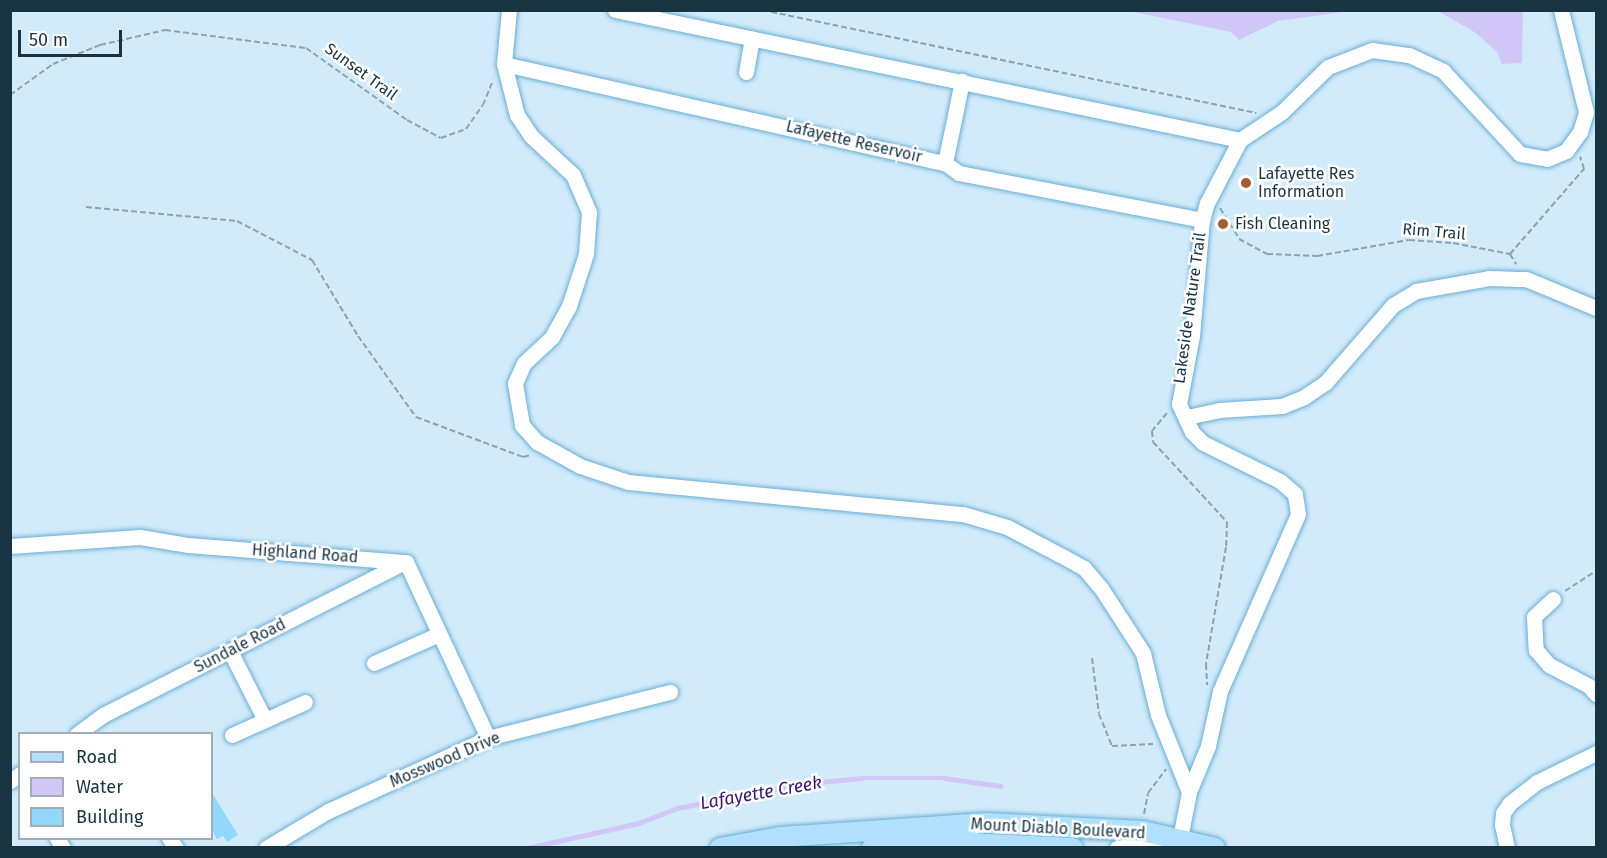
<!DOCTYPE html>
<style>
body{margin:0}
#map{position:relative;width:1607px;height:858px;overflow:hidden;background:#d1ebfb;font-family:"Fira Sans",sans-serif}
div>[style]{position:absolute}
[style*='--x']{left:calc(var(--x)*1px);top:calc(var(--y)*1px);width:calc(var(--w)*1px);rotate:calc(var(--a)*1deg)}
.water>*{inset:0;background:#d0c7f7}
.stream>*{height:4.5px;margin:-2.25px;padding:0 2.25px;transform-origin:2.25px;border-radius:2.25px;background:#d0c7f7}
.building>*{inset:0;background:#92d7fc}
.path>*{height:2px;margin-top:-1px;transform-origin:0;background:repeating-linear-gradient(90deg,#88a3b3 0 6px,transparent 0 9px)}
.roads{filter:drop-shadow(0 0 2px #6aadd2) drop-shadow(0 0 2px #6aadd2)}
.minor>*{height:15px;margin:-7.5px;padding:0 7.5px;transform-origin:7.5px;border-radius:7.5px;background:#fff}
.major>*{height:20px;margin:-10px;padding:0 10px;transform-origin:10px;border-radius:10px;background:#b0e0fb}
.dots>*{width:16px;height:16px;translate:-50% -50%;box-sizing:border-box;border:3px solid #fff;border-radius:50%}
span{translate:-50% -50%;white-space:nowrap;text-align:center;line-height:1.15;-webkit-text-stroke:5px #fff;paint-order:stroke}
.street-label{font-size:16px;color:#183443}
.poi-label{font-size:16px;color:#183443}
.left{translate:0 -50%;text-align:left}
.water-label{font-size:18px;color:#391871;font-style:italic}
.frame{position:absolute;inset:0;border:12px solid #183443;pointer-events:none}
.legend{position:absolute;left:18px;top:732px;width:195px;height:108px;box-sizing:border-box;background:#fff;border:2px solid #a3aeb4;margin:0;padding:8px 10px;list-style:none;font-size:18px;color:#183443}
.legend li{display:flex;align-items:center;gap:12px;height:30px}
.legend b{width:30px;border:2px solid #a3aeb4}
.scale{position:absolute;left:18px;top:30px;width:104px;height:27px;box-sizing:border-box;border:3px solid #183443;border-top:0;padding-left:8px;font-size:18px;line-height:21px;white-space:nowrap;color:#183443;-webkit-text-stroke:4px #fff;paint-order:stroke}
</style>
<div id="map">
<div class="water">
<i style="clip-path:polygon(1129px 11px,1350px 11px,1278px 21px,1239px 40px,1231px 32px)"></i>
<i style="clip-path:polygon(1438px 11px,1523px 11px,1522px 63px,1502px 64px,1497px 52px,1476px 33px)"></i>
</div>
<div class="stream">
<i style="--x:527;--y:848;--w:115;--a:-12.6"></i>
<i style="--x:639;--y:823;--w:41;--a:-21.5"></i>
<i style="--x:677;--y:808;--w:134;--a:-10.7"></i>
<i style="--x:809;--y:783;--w:53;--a:-5.4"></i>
<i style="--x:862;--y:778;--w:82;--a:0"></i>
<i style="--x:944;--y:778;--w:57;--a:8.1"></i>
</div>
<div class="building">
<i style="clip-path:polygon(212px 793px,238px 835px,227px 842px,223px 836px,217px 839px,212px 830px)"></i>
</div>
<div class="path">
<i style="--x:762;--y:10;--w:505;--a:11.78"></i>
<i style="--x:10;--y:95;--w:53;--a:-35.8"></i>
<i style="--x:53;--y:64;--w:51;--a:-22"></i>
<i style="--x:100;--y:45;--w:67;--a:-13"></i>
<i style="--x:165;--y:30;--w:142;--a:7.3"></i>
<i style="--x:306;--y:48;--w:124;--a:35.5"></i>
<i style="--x:407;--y:120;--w:38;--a:28"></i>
<i style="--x:441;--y:138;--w:27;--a:-20"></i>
<i style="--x:466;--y:129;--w:29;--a:-55"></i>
<i style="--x:483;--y:105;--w:27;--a:-68"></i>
<i style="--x:86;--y:207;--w:152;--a:5.3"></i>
<i style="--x:237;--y:221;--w:85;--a:27.5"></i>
<i style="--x:312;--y:260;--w:89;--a:58.8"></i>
<i style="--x:358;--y:336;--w:100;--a:54.4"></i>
<i style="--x:416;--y:417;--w:114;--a:20.5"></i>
<i style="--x:523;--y:457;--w:8;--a:-14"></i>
<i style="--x:1220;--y:208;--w:36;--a:58"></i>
<i style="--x:1239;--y:239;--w:32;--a:28"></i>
<i style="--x:1267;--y:254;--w:50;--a:2.3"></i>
<i style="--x:1317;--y:256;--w:93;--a:-9.9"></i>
<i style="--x:1409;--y:240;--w:44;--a:3.9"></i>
<i style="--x:1453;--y:243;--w:58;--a:10.9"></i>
<i style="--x:1510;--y:254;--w:12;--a:59"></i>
<i style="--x:1510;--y:254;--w:113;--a:-49"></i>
<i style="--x:1584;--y:169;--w:13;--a:-108"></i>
<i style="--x:1167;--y:413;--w:23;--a:130"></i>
<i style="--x:1152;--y:431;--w:11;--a:85"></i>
<i style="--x:1153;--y:442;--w:109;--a:47.2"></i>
<i style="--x:1227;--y:522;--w:25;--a:92"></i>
<i style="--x:1226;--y:547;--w:119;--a:99.7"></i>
<i style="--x:1206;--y:664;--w:21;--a:87"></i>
<i style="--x:1565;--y:591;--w:37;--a:-33"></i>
<i style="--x:1092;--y:658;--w:56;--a:82.9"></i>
<i style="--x:1099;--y:714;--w:35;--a:68"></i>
<i style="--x:1112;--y:746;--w:41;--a:-2.8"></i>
<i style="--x:1144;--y:814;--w:21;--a:-79"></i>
<i style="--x:1148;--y:793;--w:30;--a:-53"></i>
</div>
<div class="roads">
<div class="minor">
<i style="--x:509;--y:10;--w:54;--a:95.3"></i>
<i style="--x:504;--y:64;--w:53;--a:75.7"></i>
<i style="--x:517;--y:115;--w:25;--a:56"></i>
<i style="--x:531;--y:136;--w:57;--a:42.9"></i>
<i style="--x:573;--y:175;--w:40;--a:66.6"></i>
<i style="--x:589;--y:212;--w:42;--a:94.1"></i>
<i style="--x:586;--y:254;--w:55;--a:108.1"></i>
<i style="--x:569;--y:306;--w:35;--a:119"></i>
<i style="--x:552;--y:337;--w:38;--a:137"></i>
<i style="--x:524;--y:363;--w:22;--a:114"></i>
<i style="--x:515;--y:383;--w:43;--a:80.5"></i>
<i style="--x:522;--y:425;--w:23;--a:49"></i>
<i style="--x:537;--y:442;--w:49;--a:29.2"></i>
<i style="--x:580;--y:466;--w:51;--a:18.4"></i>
<i style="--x:628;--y:482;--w:337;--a:5.5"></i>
<i style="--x:963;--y:514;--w:46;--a:16.5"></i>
<i style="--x:1007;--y:527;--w:64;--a:27.8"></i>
<i style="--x:1064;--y:557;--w:23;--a:29"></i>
<i style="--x:1084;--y:568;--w:26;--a:50"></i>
<i style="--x:1101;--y:588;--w:77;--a:57.1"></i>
<i style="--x:1143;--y:653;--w:64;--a:76.4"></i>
<i style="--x:1158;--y:715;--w:83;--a:68.1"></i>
<i style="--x:615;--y:10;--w:638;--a:11.75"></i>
<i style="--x:504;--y:64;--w:452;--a:12.7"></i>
<i style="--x:945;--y:163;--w:17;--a:36"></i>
<i style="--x:959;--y:173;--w:248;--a:10.9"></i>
<i style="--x:746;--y:72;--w:34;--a:-80"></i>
<i style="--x:945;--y:163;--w:84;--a:-78.3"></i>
<i style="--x:1187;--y:417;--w:33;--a:-12"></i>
<i style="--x:1219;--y:410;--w:63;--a:-3.6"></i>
<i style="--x:1282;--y:406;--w:24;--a:-22"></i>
<i style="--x:1304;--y:397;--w:25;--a:-34"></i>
<i style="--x:1325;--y:383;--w:103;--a:-48.9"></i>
<i style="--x:1393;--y:305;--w:27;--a:-31"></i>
<i style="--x:1416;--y:291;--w:74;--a:-10.1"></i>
<i style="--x:1489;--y:278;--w:37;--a:2"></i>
<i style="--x:1526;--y:279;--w:76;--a:22.5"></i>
<i style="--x:10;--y:546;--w:130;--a:-4"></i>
<i style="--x:140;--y:537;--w:49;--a:9.5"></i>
<i style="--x:188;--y:545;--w:219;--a:4.5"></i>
<i style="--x:406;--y:562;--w:194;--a:65"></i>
<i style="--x:1553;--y:599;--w:26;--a:137"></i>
<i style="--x:1534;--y:617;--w:33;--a:87"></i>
<i style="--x:1536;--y:650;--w:20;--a:49"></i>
<i style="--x:1549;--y:665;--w:45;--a:27.7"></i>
<i style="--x:1589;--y:686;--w:11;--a:49"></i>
<i style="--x:230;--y:651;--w:77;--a:63.1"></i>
<i style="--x:374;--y:663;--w:71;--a:-24"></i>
<i style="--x:77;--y:734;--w:32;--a:-36"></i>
<i style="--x:103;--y:715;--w:338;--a:-26.9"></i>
<i style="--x:232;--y:735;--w:80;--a:-24.3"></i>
<i style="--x:10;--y:781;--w:12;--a:-35"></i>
<i style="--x:57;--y:838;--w:12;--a:59"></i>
<i style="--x:169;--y:838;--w:12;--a:55"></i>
<i style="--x:1180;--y:838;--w:47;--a:-78.9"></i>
<i style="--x:1189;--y:792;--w:50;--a:-67.6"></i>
<i style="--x:1208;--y:746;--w:56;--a:-77.7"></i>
<i style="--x:1220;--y:691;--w:193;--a:-66.2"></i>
<i style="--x:1298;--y:514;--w:20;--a:-99"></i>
<i style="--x:1295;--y:494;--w:20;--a:-139"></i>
<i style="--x:1280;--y:481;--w:86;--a:-153.7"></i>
<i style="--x:1203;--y:443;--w:16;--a:-135"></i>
<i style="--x:1192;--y:432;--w:31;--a:-115"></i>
<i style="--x:1179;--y:404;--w:69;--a:-79.2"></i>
<i style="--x:1192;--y:336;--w:116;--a:-85.1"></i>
<i style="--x:1202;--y:220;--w:18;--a:-74"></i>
<i style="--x:1207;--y:203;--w:71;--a:-62.4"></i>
<i style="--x:1240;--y:140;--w:50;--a:-33.7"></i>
<i style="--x:1282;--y:112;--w:64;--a:-44.4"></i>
<i style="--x:1328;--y:67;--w:47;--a:-21.1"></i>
<i style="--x:1372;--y:50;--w:37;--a:8"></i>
<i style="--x:1409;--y:55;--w:38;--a:25"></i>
<i style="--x:1443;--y:71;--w:113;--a:47.1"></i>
<i style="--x:1520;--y:154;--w:27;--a:10"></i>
<i style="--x:1547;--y:159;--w:21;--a:-23"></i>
<i style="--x:1566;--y:151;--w:24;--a:-54"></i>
<i style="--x:1580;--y:132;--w:21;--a:-73"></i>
<i style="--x:1586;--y:112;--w:105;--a:-103.8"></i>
<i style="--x:266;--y:848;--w:72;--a:-30.8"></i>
<i style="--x:328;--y:811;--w:176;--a:-24.5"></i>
<i style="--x:488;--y:738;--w:188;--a:-14.2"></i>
<i style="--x:1117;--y:848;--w:51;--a:-9.1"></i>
<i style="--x:1507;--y:848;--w:24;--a:-102"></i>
<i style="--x:1502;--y:825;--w:12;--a:-85"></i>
<i style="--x:1503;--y:813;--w:12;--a:-55"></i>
<i style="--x:1510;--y:803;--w:34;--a:-38"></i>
<i style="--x:1537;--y:782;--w:66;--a:-26.2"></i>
</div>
<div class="major">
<i style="--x:720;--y:848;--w:61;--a:-10.4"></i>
<i style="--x:780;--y:837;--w:207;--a:-3.9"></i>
<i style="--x:987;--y:823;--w:156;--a:2.9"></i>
<i style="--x:1143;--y:831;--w:74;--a:13.3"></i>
<i style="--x:872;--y:848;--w:74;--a:-4.6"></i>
<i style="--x:946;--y:842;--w:127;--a:2.7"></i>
</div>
</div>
<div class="dots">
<i style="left:1246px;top:183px;background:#a25e2e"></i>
<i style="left:1223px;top:224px;background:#a25e2e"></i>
</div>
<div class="street-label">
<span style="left:361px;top:72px;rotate:36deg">Sunset Trail</span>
<span style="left:854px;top:142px;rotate:13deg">Lafayette Reservoir</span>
<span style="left:1434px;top:232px;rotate:5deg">Rim Trail</span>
<span style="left:1190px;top:308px;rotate:-82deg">Lakeside Nature Trail</span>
<span style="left:305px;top:554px;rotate:4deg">Highland Road</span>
<span style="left:240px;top:646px;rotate:-27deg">Sundale Road</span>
<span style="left:445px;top:760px;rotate:-23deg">Mosswood Drive</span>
<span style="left:1058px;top:829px;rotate:3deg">Mount Diablo Boulevard</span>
</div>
<div class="poi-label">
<span class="left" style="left:1258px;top:183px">Lafayette Res<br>Information</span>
<span class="left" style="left:1235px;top:224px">Fish Cleaning</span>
</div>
<div class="water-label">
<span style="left:761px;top:793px;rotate:-10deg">Lafayette Creek</span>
</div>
<div class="frame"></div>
<ul class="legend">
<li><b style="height:8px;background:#b0e0fb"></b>Road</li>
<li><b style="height:16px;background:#d0c7f7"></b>Water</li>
<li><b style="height:16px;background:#92d7fc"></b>Building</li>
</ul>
<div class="scale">50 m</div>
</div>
